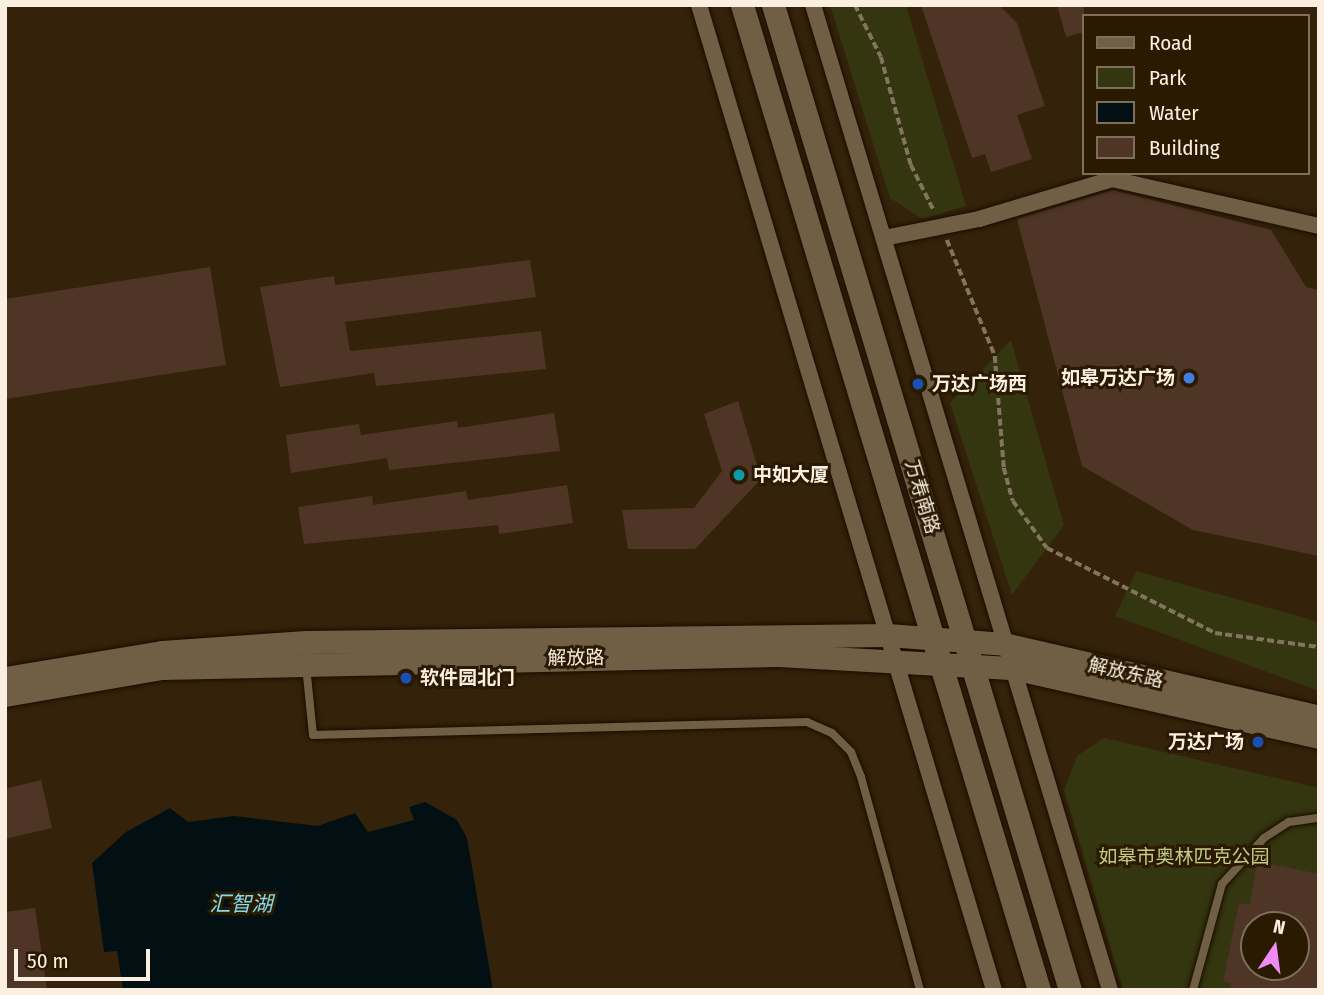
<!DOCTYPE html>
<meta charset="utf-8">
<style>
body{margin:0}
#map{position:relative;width:1324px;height:995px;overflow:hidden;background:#34230a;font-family:"Fira Sans Condensed","Noto Sans SC",sans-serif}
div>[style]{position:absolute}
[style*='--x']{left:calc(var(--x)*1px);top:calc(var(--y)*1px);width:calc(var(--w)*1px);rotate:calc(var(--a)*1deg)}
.green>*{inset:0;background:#33360e}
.water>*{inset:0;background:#020f13}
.building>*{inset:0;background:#4f3525}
.path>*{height:3.5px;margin-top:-1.75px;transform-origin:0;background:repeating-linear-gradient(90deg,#82745f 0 7px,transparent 0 10.5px)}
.roads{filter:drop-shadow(0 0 2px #1b0c00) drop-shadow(0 0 2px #1b0c00)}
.lane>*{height:8px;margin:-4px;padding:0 4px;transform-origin:4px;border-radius:4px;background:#715f45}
.street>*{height:16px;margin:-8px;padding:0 8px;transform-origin:8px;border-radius:8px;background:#715f45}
.secondary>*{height:23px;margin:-11.5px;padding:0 11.5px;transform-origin:11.5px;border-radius:11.5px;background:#715f45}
.dots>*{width:19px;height:19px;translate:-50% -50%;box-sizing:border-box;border:4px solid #2a1a02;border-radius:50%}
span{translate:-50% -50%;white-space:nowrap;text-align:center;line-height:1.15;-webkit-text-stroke:6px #2a1a02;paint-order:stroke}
.poi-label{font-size:19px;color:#faefe1;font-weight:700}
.right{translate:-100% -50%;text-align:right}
.left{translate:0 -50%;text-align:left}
.street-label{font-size:19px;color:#faefe1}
.park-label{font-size:19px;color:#c3cb87}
.water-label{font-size:21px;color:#81dbed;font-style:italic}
.frame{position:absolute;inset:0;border:7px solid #faefe1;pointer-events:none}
.legend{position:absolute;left:1082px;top:14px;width:228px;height:161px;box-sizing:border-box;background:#2a1a02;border:2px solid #7d6f5b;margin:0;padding:9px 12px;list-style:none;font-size:21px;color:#faefe1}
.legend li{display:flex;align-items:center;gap:14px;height:35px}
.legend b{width:35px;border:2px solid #7d6f5b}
.north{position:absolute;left:1240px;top:911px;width:70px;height:70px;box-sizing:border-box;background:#2a1a02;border:2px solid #7d6f5b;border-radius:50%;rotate:13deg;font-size:19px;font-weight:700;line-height:28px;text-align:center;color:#faefe1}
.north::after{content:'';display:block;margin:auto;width:24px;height:32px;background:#f08bf5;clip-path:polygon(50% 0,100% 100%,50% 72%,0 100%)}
.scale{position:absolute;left:14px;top:949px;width:136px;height:32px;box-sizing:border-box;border:4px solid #faefe1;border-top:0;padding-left:9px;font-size:21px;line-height:24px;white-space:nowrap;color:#faefe1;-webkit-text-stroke:5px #2a1a02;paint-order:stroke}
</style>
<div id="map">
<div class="green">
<i style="clip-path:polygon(830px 5px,906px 5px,966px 206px,922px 219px,890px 198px)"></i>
<i style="clip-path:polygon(1011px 340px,1064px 525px,1012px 595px,950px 403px)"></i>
<i style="clip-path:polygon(1136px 571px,1319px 622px,1319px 691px,1115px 616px)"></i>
<i style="clip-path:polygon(evenodd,1104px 738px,1319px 788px,1319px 990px,1123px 990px,1064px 790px,1077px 756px,1104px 738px,1254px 925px,1296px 925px,1296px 967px,1254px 967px,1254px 925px)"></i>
</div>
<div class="water">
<i style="clip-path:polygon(425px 802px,457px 820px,467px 838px,493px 990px,123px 990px,117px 951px,104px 952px,92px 863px,126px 832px,170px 808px,188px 822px,234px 816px,318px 826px,355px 813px,368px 832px,414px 820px,409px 807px)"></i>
</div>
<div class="building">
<i style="clip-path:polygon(921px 5px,999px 5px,1017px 23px,1045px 106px,1017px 115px,1032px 159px,991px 172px,985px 154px,972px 158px)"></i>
<i style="clip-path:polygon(1057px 5px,1084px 5px,1084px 32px,1066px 37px)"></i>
<i style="clip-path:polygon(1113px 190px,1271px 230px,1306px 287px,1319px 290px,1319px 556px,1193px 530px,1082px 466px,1017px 219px)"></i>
<i style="clip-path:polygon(530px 260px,536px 297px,345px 322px,350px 351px,541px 331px,546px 369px,376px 386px,374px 373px,280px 387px,260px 287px,334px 276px,335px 285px)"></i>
<i style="clip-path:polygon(210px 267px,226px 365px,5px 399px,5px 299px)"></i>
<i style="clip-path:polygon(738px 401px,761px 479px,695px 549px,628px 549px,622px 510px,694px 508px,722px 471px,704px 414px)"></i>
<i style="clip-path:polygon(554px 413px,560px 451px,389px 470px,387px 458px,291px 473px,286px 435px,359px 424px,361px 435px,457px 421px,458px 428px)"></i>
<i style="clip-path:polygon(567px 485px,573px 523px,499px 534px,498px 525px,304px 544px,298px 507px,372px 496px,373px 505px,466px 491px,468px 500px)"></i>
<i style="clip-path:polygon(41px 780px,52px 828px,5px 839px,5px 789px)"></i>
<i style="clip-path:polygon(evenodd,1257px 861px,1319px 874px,1319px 990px,1230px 990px,1231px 983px,1223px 982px,1239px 903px,1250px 905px,1257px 861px,1254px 925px,1296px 925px,1296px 967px,1254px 967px,1254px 925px)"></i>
<i style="clip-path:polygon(35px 908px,47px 990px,5px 990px,5px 912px)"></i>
</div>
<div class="path">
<i style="--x:855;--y:5;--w:58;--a:63.4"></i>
<i style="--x:881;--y:57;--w:112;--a:74.5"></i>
<i style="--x:911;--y:165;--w:51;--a:63.4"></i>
<i style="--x:947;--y:240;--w:126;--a:67.5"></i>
<i style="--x:995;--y:356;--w:112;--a:85.4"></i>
<i style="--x:1004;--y:468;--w:34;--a:75"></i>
<i style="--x:1013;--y:501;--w:58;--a:54.1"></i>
<i style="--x:1047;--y:548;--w:188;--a:26.8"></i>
<i style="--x:1215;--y:633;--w:105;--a:7.7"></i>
</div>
<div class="roads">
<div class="lane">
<i style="--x:306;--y:666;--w:69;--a:84.2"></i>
<i style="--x:313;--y:735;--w:494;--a:-1.5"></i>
<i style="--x:807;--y:722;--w:27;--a:24"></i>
<i style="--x:832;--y:733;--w:27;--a:45"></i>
<i style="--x:851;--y:752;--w:27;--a:68"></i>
<i style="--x:861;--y:777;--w:221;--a:74.5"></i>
<i style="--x:1193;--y:990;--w:110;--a:-74.7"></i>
<i style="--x:1222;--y:884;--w:62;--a:-47.6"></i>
<i style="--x:1264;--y:838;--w:30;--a:-33"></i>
<i style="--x:1289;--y:822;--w:30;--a:-8"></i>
</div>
<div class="street">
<i style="--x:699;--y:5;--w:1028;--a:73.33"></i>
<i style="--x:813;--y:5;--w:1029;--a:73.22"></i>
<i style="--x:884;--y:238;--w:97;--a:-11.3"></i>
<i style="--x:979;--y:219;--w:139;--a:-16.7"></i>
<i style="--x:1112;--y:179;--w:212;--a:12.8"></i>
</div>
<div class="secondary">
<i style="--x:742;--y:5;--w:1029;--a:73.22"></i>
<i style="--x:773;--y:5;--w:1029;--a:73.22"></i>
<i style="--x:5;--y:678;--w:159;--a:-9.4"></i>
<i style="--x:162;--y:652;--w:144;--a:-4"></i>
<i style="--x:306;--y:642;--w:582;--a:-0.69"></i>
<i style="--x:888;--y:635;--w:116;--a:4.4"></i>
<i style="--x:1004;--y:644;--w:323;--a:13"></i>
<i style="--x:5;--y:695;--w:159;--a:-9.8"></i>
<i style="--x:162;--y:668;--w:615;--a:-1.21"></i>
<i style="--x:777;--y:655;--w:236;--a:3.2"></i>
<i style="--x:1013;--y:668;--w:314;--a:12.7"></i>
</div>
</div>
<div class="dots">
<i style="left:1189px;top:378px;background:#3f7fe0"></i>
<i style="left:918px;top:384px;background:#1a4fb4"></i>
<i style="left:739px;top:475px;background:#0f9aa8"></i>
<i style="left:406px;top:678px;background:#1a4fb4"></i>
<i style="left:1258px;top:742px;background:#1a4fb4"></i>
</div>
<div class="poi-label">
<span class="right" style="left:1175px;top:378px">如皋万达广场</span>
<span class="left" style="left:932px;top:384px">万达广场西</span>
<span class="left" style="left:753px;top:475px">中如大厦</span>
<span class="left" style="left:420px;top:678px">软件园北门</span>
<span class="right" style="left:1244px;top:742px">万达广场</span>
</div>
<div class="street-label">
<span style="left:922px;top:497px;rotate:73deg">万寿南路</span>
<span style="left:576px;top:658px;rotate:-1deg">解放路</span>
<span style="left:1126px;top:673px;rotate:13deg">解放东路</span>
</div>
<div class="park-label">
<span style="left:1184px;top:857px">如皋市奥林匹克公园</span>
</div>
<div class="water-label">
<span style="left:241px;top:904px">汇智湖</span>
</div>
<div class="frame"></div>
<ul class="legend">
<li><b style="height:9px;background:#715f45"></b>Road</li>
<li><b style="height:19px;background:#33360e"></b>Park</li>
<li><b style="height:19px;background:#020f13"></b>Water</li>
<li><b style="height:19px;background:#4f3525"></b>Building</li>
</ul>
<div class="north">N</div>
<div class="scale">50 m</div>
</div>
